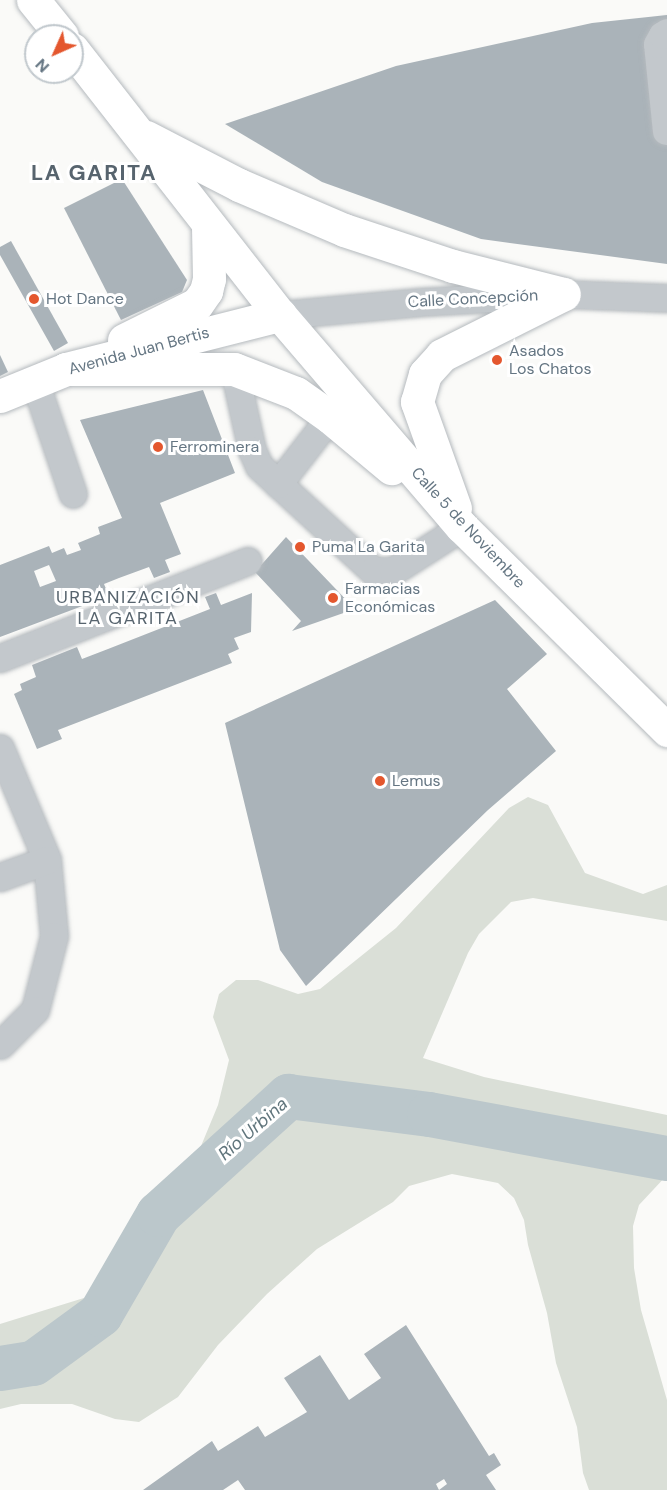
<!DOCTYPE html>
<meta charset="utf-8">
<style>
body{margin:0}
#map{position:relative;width:667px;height:1490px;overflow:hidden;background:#fafaf8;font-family:"DM Sans",sans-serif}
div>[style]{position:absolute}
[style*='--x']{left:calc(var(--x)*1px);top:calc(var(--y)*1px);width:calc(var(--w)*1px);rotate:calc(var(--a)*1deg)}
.green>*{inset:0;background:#dadfd7}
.river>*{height:45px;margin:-22.5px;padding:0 22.5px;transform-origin:22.5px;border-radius:22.5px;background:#bbc7cb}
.building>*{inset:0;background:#aab3b9}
.roads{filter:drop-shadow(0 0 2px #b5babe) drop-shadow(0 0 2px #b5babe)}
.minor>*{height:27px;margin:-13.5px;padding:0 13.5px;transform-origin:13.5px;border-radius:13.5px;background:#c3c8cc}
.major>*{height:33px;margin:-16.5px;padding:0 16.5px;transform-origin:16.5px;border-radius:16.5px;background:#fff}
.dots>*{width:16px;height:16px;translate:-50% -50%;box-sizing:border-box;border:3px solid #fff;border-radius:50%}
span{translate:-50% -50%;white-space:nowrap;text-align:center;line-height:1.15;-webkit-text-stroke:6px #fff;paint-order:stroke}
.poi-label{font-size:16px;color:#657683}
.left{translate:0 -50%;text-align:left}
.street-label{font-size:16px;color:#657683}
.neighbourhood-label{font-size:18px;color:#57646e;letter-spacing:1.5px}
.water-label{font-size:18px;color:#60757c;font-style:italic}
.district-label{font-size:22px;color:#57646e;font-weight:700;letter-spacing:1.5px}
.north{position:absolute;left:24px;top:24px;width:60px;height:60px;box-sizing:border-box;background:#fff;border:2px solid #c1c8cd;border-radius:50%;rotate:225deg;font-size:16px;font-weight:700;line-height:24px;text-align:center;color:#657683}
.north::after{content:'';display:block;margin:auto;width:21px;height:27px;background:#e4572e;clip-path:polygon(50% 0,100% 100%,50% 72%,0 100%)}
</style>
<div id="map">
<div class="green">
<i style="clip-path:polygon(528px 797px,548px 805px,585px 873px,643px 894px,667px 885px,667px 921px,533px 898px,511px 902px,479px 934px,468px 953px,423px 1058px,484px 1077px,667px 1115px,667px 1175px,639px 1205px,633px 1226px,634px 1268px,641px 1310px,667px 1400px,667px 1490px,589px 1490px,583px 1473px,577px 1427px,556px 1363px,547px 1313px,528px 1245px,524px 1220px,514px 1198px,498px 1183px,452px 1174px,409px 1186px,393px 1202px,317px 1249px,267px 1294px,218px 1345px,178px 1397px,139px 1422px,115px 1419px,72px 1404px,21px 1404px,0 1409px,0 1324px,100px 1293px,170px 1179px,201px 1146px,218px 1105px,229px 1060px,213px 1017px,219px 994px,236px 980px,258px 980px,298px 994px,320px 989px,396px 928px,509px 808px)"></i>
</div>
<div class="river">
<i style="--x:0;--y:1368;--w:33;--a:-9"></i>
<i style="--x:33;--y:1363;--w:83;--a:-36.2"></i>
<i style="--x:100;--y:1314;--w:116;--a:-59.9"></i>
<i style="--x:158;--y:1214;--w:176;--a:-42.2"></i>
<i style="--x:288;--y:1096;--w:142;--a:7.3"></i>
<i style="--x:429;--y:1114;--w:242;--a:10.5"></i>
</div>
<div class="building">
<i style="clip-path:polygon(667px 15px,667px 264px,481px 239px,322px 182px,225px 124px,396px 66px,592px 23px)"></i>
<i style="clip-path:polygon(122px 179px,187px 280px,182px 292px,121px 320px,64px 208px)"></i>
<i style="clip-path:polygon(11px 241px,68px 343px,54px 351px,0 255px,0 247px)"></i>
<i style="clip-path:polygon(0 355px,8px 372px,0 376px)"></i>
<i style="clip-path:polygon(evenodd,203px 390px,235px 473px,160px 503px,181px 554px,165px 560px,170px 572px,154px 578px,149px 567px,119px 578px,104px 584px,109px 596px,0 637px,0 565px,49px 546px,52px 553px,64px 548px,67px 555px,81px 550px,78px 543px,100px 534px,98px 527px,122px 518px,80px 420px,203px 390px,49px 565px,56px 581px,40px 587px,34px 571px,49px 565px)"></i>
<i style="clip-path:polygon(286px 537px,355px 609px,292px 631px,301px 621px,255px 572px)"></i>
<i style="clip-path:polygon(216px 593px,221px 605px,252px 593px,251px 632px,234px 638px,239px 649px,228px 654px,232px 663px,58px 730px,62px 739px,37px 749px,14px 694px,22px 690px,20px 684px,36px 677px,32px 665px,77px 647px,82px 659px,108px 649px,210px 609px,205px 597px)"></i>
<i style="clip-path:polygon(495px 600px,547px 654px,507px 689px,556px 751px,488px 810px,306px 986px,280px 950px,225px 723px)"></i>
<i style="clip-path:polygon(evenodd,406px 1325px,489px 1456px,494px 1453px,501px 1465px,486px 1475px,496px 1490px,245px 1490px,238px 1480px,223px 1490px,143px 1490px,212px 1441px,218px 1451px,258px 1426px,265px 1437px,307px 1412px,284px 1378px,320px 1355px,349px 1400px,381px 1378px,364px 1354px,406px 1325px,444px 1479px,447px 1484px,439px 1490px,436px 1484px,444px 1479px)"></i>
</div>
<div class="roads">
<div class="minor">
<i style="--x:666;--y:131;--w:87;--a:-95.9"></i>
<i style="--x:657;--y:44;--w:10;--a:-61"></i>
<i style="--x:662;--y:35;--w:6;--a:-31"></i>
<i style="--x:280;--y:315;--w:141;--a:-5.3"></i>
<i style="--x:420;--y:302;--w:144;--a:-3.2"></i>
<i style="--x:564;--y:294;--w:103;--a:2.2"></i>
<i style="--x:234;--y:369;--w:83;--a:77.5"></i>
<i style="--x:252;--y:450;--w:17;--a:66"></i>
<i style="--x:259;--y:466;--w:155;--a:42.6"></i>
<i style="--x:373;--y:571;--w:20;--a:0"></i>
<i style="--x:393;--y:571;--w:82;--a:-32.5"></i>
<i style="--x:35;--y:382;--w:118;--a:71.3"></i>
<i style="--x:278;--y:484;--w:85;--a:-52.2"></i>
<i style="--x:0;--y:658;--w:266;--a:-21.4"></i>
<i style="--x:0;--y:748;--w:121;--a:67.2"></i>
<i style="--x:47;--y:860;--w:76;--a:84.7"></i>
<i style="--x:54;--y:936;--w:76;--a:104.4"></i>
<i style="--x:35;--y:1010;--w:49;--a:135"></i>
<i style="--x:0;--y:877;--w:50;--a:-19.9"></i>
</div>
<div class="major">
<i style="--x:33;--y:0;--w:46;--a:51.1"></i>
<i style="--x:72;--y:49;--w:338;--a:52"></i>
<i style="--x:280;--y:315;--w:279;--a:49.4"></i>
<i style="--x:462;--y:527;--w:289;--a:44.7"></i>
<i style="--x:146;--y:137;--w:105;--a:27.3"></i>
<i style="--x:239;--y:185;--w:114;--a:23.2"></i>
<i style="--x:344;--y:230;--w:115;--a:18.3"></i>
<i style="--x:453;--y:266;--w:114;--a:14.2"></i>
<i style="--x:124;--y:340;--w:81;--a:-26.3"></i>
<i style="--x:197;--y:304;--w:16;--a:-55"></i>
<i style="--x:206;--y:291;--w:12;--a:-76"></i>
<i style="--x:209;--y:279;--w:53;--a:-91.1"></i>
<i style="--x:66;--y:369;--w:168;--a:0"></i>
<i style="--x:234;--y:369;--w:66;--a:21.2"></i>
<i style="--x:296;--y:393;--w:42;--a:35.2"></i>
<i style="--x:330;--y:417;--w:80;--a:39.9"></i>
<i style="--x:0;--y:396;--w:71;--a:-22.2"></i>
<i style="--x:66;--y:369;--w:221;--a:-14.2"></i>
<i style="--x:455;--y:508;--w:113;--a:-109.7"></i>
<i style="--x:417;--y:402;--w:29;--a:-74"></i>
<i style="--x:425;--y:374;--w:25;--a:-48"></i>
<i style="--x:442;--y:355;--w:136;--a:-26.6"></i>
</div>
</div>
<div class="dots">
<i style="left:34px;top:299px;background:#e4572e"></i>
<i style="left:497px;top:360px;background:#e4572e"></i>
<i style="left:158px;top:447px;background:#e4572e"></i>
<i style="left:300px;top:547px;background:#e4572e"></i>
<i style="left:333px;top:598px;background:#e4572e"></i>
<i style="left:380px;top:781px;background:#e4572e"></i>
</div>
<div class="poi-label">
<span class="left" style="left:46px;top:299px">Hot Dance</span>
<span class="left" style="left:509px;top:360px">Asados<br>Los Chatos</span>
<span class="left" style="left:170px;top:447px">Ferrominera</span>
<span class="left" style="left:312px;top:547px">Puma La Garita</span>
<span class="left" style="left:345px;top:598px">Farmacias<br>Económicas</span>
<span class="left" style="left:392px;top:781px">Lemus</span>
</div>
<div class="street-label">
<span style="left:473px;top:299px;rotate:-3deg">Calle Concepción</span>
<span style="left:139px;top:351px;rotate:-15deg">Avenida Juan Bertis</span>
<span style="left:468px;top:528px;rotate:47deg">Calle 5 de Noviembre</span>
</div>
<div class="neighbourhood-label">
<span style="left:128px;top:608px">URBANIZACIÓN<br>LA GARITA</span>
</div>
<div class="water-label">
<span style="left:253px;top:1129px;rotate:-41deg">Río Urbina</span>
</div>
<div class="district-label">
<span style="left:94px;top:173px">LA GARITA</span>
</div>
<div class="north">N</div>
</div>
